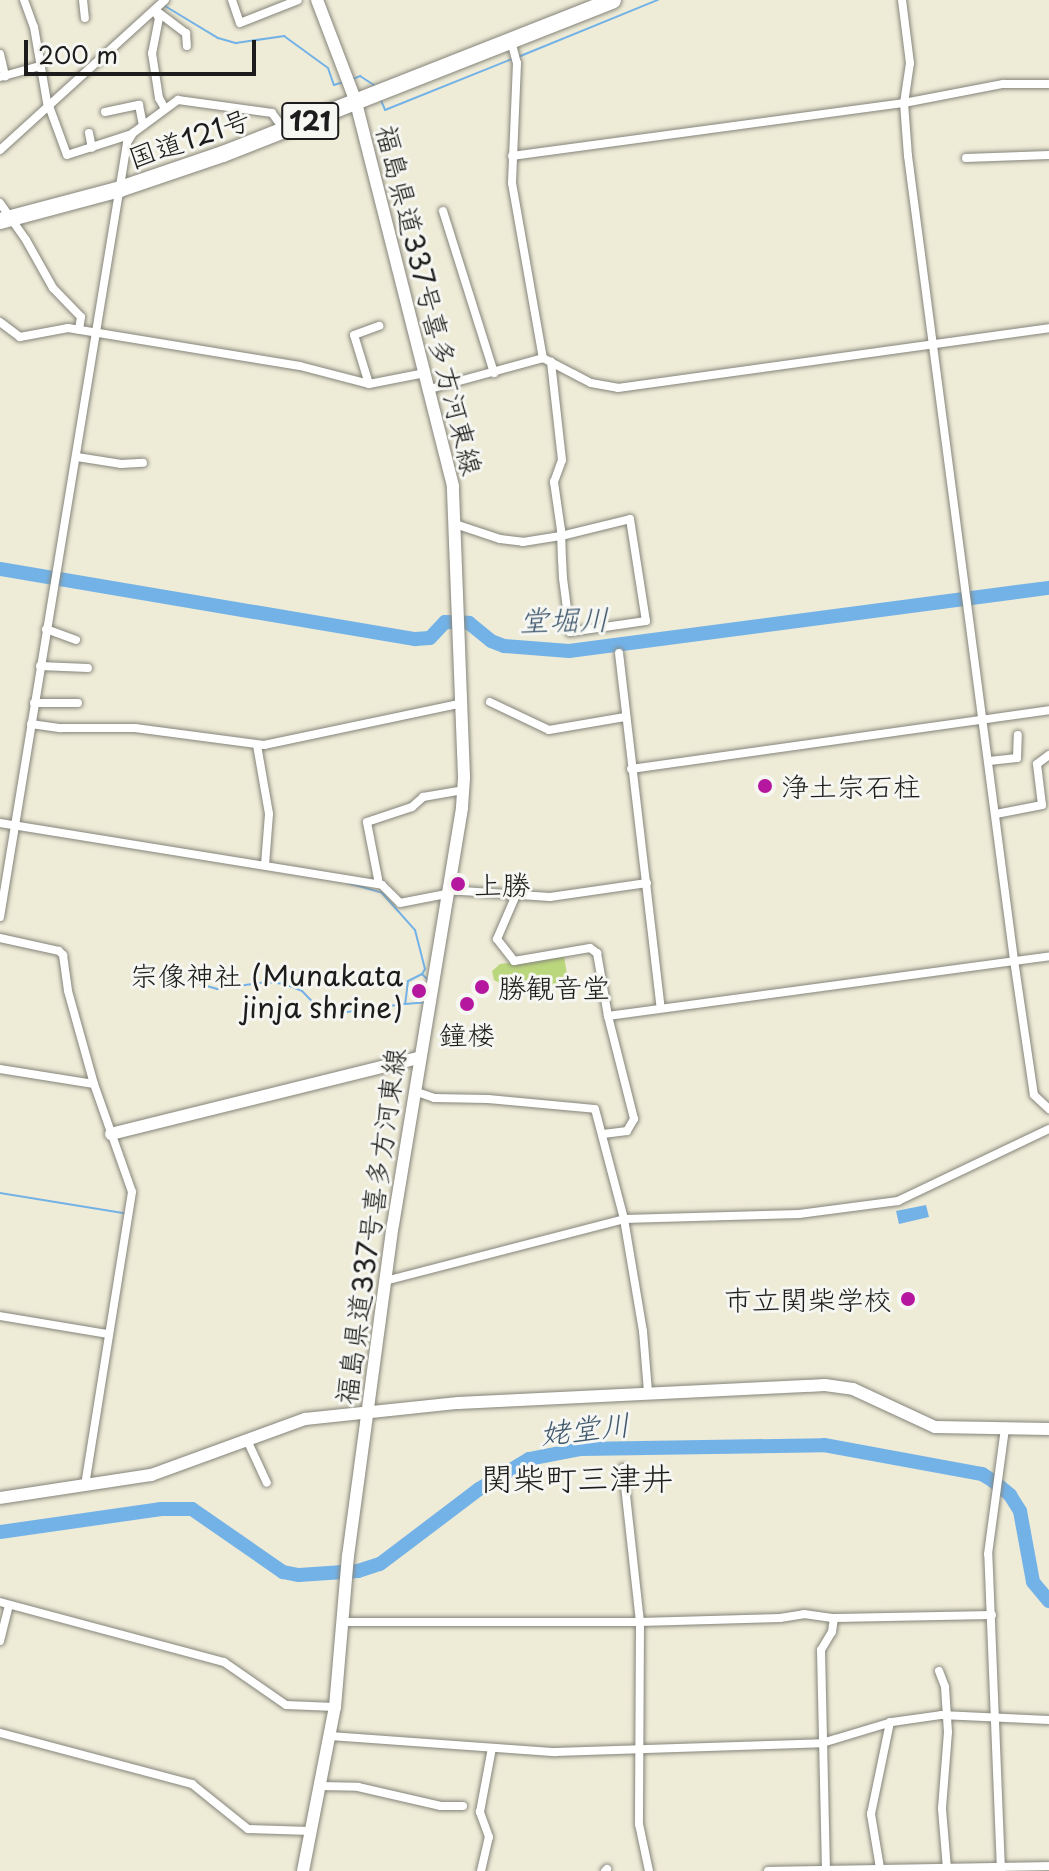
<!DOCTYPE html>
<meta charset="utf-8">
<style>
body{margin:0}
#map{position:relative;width:1049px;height:1871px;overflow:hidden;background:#eeebd7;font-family:"Playpen Sans","Klee One",sans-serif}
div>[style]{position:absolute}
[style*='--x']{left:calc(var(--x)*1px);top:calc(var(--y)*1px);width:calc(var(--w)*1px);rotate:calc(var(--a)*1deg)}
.green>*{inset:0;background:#bbd77d}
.water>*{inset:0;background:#73b2e7}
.stream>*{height:2px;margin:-1px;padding:0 1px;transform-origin:1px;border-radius:1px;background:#73b2e7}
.river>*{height:14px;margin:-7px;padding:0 7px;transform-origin:7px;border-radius:7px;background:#73b2e7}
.roads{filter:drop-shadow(0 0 2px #85847a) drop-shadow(0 0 2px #85847a)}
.street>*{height:8px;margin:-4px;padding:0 4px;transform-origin:4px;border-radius:4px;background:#fff}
.secondary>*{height:12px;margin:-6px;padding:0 6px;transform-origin:6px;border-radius:6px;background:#fff}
.highway>*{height:16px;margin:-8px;padding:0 8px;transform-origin:8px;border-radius:8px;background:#fff}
.dots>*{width:22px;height:22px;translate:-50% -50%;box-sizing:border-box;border:4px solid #f6f6f2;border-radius:50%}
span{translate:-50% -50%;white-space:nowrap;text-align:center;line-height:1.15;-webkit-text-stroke:6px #f6f6f2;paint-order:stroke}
.shield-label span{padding:2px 6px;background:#f6f6f2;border:2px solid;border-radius:6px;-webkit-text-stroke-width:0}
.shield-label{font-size:26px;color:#1c1c1c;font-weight:700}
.street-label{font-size:28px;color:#1c1c1c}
.poi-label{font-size:28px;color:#1c1c1c}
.left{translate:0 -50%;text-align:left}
.right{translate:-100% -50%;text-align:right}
.water-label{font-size:30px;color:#3f586d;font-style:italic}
.quarter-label{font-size:32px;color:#1c1c1c}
.scale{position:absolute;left:24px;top:40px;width:232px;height:36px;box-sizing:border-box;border:4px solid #1c1c1c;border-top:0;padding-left:10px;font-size:24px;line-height:28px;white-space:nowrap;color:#1c1c1c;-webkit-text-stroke:6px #f6f6f2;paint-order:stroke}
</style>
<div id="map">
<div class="green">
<i style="clip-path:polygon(564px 956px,570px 992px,564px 993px,555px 985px,540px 984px,510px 988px,494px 980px,492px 971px,500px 964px)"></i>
</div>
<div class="water">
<i style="clip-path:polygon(926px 1205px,929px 1217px,899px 1224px,896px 1211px)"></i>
</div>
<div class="stream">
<i style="--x:165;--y:6;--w:62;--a:31.1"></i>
<i style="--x:218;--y:38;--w:19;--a:16"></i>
<i style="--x:236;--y:43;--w:49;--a:-8.3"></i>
<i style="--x:284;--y:36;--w:54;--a:36"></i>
<i style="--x:328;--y:68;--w:18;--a:71"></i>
<i style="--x:334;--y:85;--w:9;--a:-18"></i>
<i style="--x:518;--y:57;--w:151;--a:-22.2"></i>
<i style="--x:353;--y:79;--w:8;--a:-23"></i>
<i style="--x:360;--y:76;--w:17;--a:33"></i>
<i style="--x:380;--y:98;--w:13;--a:67"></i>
<i style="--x:385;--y:110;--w:137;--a:-21.9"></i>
<i style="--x:348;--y:883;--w:35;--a:16"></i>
<i style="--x:382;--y:893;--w:50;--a:48.3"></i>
<i style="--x:415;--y:930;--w:40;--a:75.6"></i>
<i style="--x:425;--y:969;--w:6;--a:121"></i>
<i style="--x:422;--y:974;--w:16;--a:153"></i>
<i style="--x:408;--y:981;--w:23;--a:97"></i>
<i style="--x:405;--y:1004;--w:21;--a:-5"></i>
<i style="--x:422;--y:974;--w:8;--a:45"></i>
<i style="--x:200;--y:984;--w:18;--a:16"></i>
<i style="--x:217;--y:989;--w:50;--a:-8"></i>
<i style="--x:267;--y:982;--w:18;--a:6"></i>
<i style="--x:285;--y:984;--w:18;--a:22"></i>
<i style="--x:302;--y:991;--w:33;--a:46"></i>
<i style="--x:325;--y:1015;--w:80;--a:-7.9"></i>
<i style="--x:0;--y:1193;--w:126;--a:9.2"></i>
</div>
<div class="river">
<i style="--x:0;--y:569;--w:421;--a:9.6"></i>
<i style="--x:415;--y:639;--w:15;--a:-4"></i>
<i style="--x:430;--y:638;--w:22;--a:-47"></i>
<i style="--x:445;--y:622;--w:24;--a:2"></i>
<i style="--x:469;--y:623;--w:28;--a:39"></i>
<i style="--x:491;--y:641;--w:14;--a:21"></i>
<i style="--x:504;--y:646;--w:65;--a:4.4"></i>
<i style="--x:569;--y:651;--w:484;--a:-7.5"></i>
<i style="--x:0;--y:1532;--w:163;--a:-8.1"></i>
<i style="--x:161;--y:1509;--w:31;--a:0"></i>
<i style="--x:192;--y:1509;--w:111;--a:34.7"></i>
<i style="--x:283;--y:1572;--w:16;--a:11"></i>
<i style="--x:299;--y:1575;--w:59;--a:-3.9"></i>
<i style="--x:358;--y:1571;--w:23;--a:-18"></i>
<i style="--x:380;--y:1564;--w:124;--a:-37.1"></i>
<i style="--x:479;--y:1489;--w:58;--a:-31"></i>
<i style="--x:529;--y:1459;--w:53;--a:-10.9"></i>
<i style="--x:581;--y:1449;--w:243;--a:-0.9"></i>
<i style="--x:824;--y:1445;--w:161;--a:10.4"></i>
<i style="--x:982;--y:1474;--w:13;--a:32"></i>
<i style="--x:993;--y:1481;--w:22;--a:39"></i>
<i style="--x:1010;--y:1495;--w:19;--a:58"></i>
<i style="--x:1020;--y:1511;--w:72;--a:79.6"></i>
<i style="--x:1033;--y:1582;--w:25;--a:50"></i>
</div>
<div class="roads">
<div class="street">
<i style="--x:24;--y:0;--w:29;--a:70"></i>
<i style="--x:34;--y:27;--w:82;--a:80.2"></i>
<i style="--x:83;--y:0;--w:18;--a:84"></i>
<i style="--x:232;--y:0;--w:24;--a:71"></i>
<i style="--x:240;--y:23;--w:62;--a:-21.6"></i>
<i style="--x:902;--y:0;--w:64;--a:82.8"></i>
<i style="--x:910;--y:63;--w:40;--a:98.5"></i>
<i style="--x:904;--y:103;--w:53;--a:85.7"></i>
<i style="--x:908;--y:156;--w:811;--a:82.49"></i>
<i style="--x:1014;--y:960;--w:136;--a:81.6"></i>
<i style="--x:1034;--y:1095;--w:21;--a:43"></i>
<i style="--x:155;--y:12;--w:7;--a:56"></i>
<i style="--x:159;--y:18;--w:36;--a:101"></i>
<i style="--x:152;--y:53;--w:46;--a:81.2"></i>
<i style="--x:159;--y:98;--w:10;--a:61"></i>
<i style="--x:159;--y:13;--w:34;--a:37"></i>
<i style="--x:186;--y:33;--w:13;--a:86"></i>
<i style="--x:511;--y:41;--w:23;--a:75"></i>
<i style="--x:517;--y:63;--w:120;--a:92.4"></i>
<i style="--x:512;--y:183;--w:178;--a:80"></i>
<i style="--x:0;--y:54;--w:23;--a:77"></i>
<i style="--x:0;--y:77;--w:41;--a:-15.4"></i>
<i style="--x:49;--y:106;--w:52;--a:69.8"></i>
<i style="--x:67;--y:155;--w:68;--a:-17.9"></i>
<i style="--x:105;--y:112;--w:35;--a:-12"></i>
<i style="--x:139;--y:105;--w:21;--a:79"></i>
<i style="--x:89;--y:133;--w:15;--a:79"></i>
<i style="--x:0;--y:150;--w:223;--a:-42.3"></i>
<i style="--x:512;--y:156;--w:396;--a:-7.7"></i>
<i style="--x:904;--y:103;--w:101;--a:-10.9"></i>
<i style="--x:1003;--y:84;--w:46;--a:0"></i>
<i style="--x:966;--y:158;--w:83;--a:-2.1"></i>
<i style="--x:0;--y:203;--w:45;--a:54.9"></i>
<i style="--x:26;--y:240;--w:55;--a:60.6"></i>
<i style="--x:53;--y:288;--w:40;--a:46"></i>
<i style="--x:81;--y:317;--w:13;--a:99"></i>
<i style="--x:443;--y:211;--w:170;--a:72.5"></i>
<i style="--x:0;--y:322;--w:25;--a:37"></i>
<i style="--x:20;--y:337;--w:49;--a:-10.6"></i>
<i style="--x:68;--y:328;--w:235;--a:9.3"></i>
<i style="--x:300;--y:366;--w:71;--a:14.6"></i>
<i style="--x:369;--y:384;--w:57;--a:-11.1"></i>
<i style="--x:369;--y:384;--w:51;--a:-107"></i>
<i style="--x:354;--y:335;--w:27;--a:-20"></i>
<i style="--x:430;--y:389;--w:117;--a:-15.3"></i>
<i style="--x:543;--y:358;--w:54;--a:27.5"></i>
<i style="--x:591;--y:383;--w:27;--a:10"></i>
<i style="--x:618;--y:388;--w:435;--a:-7.9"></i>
<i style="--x:77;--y:457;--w:45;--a:9"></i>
<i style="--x:121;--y:464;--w:22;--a:-3"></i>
<i style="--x:455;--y:524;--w:47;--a:18.4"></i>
<i style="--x:500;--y:539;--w:23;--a:7"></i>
<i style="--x:523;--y:542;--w:38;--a:-9"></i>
<i style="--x:561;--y:536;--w:71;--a:-13.8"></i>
<i style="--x:630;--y:519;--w:103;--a:81.1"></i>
<i style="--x:646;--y:621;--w:77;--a:171.8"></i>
<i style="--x:570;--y:632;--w:54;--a:-97.4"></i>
<i style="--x:563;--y:578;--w:18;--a:-93"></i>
<i style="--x:562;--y:560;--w:24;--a:-92"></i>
<i style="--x:561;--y:536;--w:6;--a:-90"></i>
<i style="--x:561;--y:530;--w:49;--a:-98.3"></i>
<i style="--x:554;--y:482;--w:23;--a:-70"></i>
<i style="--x:562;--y:460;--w:99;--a:-96.4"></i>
<i style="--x:46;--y:629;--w:32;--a:20"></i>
<i style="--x:619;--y:653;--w:357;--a:83.3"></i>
<i style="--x:40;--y:666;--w:48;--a:2.4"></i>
<i style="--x:490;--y:702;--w:65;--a:25.4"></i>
<i style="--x:549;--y:730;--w:77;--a:-9.7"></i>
<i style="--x:34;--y:703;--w:44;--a:0"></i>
<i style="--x:31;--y:724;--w:30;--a:8"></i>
<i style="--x:61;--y:728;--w:74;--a:0"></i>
<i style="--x:135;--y:728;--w:130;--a:7.5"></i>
<i style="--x:264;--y:745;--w:203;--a:-11.9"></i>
<i style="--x:257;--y:745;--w:70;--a:80.1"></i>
<i style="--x:269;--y:814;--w:51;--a:94.5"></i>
<i style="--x:989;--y:761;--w:28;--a:-6"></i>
<i style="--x:1017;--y:758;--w:23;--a:-88"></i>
<i style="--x:631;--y:769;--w:422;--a:-8"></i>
<i style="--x:996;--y:814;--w:47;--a:-11.1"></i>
<i style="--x:1042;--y:805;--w:41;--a:-97"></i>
<i style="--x:1037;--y:764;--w:15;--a:-37"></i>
<i style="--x:0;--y:823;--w:387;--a:9.2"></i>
<i style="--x:382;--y:885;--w:25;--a:45"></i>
<i style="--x:400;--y:903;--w:47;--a:-11.1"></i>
<i style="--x:379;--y:884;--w:63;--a:-101"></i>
<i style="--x:367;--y:822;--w:47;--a:-18.4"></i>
<i style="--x:412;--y:807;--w:15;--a:-42"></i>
<i style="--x:423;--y:797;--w:42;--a:-9.7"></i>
<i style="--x:447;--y:890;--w:103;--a:3.9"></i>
<i style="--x:550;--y:897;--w:98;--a:-8.2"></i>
<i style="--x:516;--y:895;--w:48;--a:113.4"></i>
<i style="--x:497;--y:939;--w:28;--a:52"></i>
<i style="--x:514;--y:961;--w:77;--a:-9.7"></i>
<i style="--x:590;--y:948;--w:9;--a:36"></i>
<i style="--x:597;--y:953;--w:64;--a:80.1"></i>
<i style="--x:608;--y:1016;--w:106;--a:75.8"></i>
<i style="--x:634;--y:1119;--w:14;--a:120"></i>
<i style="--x:627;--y:1131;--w:24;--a:173"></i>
<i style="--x:0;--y:917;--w:784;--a:-80.68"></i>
<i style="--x:127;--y:143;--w:12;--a:-59"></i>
<i style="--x:133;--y:133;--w:56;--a:-36.3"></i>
<i style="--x:178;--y:100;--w:95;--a:7.9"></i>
<i style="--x:272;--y:113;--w:22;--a:54"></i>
<i style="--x:0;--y:938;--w:60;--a:12.4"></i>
<i style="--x:59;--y:951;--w:6;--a:45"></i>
<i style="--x:63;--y:955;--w:36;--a:82"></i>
<i style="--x:68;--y:991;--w:97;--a:74.4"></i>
<i style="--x:94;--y:1084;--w:114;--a:70.6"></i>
<i style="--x:132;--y:1192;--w:298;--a:99.1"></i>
<i style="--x:608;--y:1016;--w:445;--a:-7.7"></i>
<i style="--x:0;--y:1069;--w:95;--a:9.1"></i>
<i style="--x:414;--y:1091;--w:21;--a:19"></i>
<i style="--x:434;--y:1098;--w:54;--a:1.1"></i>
<i style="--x:488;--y:1099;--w:107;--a:5.3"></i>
<i style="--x:595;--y:1109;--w:114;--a:75.2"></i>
<i style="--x:624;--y:1219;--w:114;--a:80.4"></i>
<i style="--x:643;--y:1331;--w:61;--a:85.3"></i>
<i style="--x:385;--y:1281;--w:247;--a:-14.5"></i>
<i style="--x:624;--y:1219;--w:175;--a:-1.6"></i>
<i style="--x:799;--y:1214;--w:100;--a:-7.5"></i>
<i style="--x:898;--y:1201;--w:167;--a:-25.5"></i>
<i style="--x:0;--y:1316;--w:109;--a:9.5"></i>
<i style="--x:247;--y:1440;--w:47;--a:65.1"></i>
<i style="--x:623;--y:1468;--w:155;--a:83.7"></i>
<i style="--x:640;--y:1622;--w:202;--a:90.3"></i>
<i style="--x:639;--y:1824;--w:48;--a:78"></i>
<i style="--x:0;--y:1602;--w:232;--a:15"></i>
<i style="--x:224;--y:1662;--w:75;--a:34.7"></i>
<i style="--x:286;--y:1705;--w:49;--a:2.3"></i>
<i style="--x:342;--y:1622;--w:298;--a:0"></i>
<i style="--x:640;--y:1622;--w:140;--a:-1.6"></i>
<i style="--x:780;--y:1618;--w:24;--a:-9"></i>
<i style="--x:804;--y:1614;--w:30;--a:8"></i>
<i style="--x:834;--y:1618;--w:158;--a:-1.1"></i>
<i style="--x:0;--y:1641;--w:37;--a:-76"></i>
<i style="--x:939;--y:1671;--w:17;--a:69"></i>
<i style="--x:945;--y:1687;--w:45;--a:86.2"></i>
<i style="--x:948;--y:1732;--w:77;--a:94.5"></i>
<i style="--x:942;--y:1809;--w:59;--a:85.2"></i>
<i style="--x:0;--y:1733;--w:199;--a:14.9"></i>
<i style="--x:192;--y:1784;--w:72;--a:38.8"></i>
<i style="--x:248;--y:1829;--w:63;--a:1.8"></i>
<i style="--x:330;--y:1736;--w:226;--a:4.1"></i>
<i style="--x:555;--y:1752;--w:267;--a:-1.9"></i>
<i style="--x:822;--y:1743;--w:73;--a:-16.7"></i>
<i style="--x:892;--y:1722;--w:49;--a:-8.1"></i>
<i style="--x:941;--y:1715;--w:108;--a:2.7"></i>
<i style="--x:319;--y:1786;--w:39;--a:1"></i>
<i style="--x:358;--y:1787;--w:85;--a:12.9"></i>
<i style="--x:441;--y:1806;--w:22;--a:0"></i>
<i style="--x:880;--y:1868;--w:55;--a:-99.5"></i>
<i style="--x:871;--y:1814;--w:94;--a:-78.3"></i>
<i style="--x:481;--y:1871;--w:35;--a:-77"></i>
<i style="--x:489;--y:1837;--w:27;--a:-110"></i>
<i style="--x:480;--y:1812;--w:65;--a:-79.4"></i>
<i style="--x:605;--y:1871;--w:3;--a:-45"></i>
<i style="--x:768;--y:1871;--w:281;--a:-1"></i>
<i style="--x:826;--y:1871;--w:221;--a:-91.3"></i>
<i style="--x:821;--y:1650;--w:21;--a:-59"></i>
<i style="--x:832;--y:1632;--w:14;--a:-82"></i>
<i style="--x:1001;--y:1871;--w:317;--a:-92.3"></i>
<i style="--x:988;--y:1554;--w:127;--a:-82.3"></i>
</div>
<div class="secondary">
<i style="--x:111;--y:1134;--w:317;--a:-13.9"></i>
<i style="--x:0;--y:1498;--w:153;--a:-8.7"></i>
<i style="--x:151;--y:1475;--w:164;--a:-20"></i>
<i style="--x:305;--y:1419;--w:154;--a:-6"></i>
<i style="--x:458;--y:1403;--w:367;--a:-2.8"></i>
<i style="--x:825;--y:1385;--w:28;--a:8"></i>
<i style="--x:853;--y:1389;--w:90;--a:24.9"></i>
<i style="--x:935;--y:1427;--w:114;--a:1"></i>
<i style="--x:303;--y:1871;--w:167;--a:-79"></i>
<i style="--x:335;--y:1707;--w:152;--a:-85.1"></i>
<i style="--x:348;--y:1556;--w:334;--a:-82.3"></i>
<i style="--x:393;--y:1225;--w:424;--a:-80.6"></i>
<i style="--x:462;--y:807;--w:30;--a:-86"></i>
<i style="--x:464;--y:777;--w:291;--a:-92.2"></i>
<i style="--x:453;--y:486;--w:396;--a:-104.2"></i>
<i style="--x:356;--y:102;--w:109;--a:-110.9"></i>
</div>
<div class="highway">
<i style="--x:0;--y:221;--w:124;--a:-14.9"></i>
<i style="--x:120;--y:189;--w:109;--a:-18.8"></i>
<i style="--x:223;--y:154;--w:419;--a:-21.5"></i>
</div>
</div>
<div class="dots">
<i style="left:765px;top:786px;background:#b5179e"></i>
<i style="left:458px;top:884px;background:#b5179e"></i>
<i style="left:482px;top:987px;background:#b5179e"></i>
<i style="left:419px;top:991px;background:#b5179e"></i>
<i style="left:467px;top:1004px;background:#b5179e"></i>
<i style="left:908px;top:1299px;background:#b5179e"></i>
</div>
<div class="shield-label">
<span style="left:310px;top:121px">121</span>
</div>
<div class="street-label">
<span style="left:189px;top:138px;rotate:-19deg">国道121号</span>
<span style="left:430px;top:300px;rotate:76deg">福島県道337号喜多方河東線</span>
<span style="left:370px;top:1226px;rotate:-82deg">福島県道337号喜多方河東線</span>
</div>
<div class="poi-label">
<span class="left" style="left:781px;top:786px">浄土宗石柱</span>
<span class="left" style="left:474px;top:884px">上勝</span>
<span class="right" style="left:403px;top:991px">宗像神社 (Munakata<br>jinja shrine)</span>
<span class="left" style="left:498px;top:987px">勝観音堂</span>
<span style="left:467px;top:1034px">鐘楼</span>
<span class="right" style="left:892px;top:1299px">市立関柴学校</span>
</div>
<div class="water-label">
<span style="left:564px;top:619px;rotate:-1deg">堂堀川</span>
<span style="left:585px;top:1428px;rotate:-6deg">姥堂川</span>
</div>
<div class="quarter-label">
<span style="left:577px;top:1477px">関柴町三津井</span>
</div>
<div class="scale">200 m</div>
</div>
